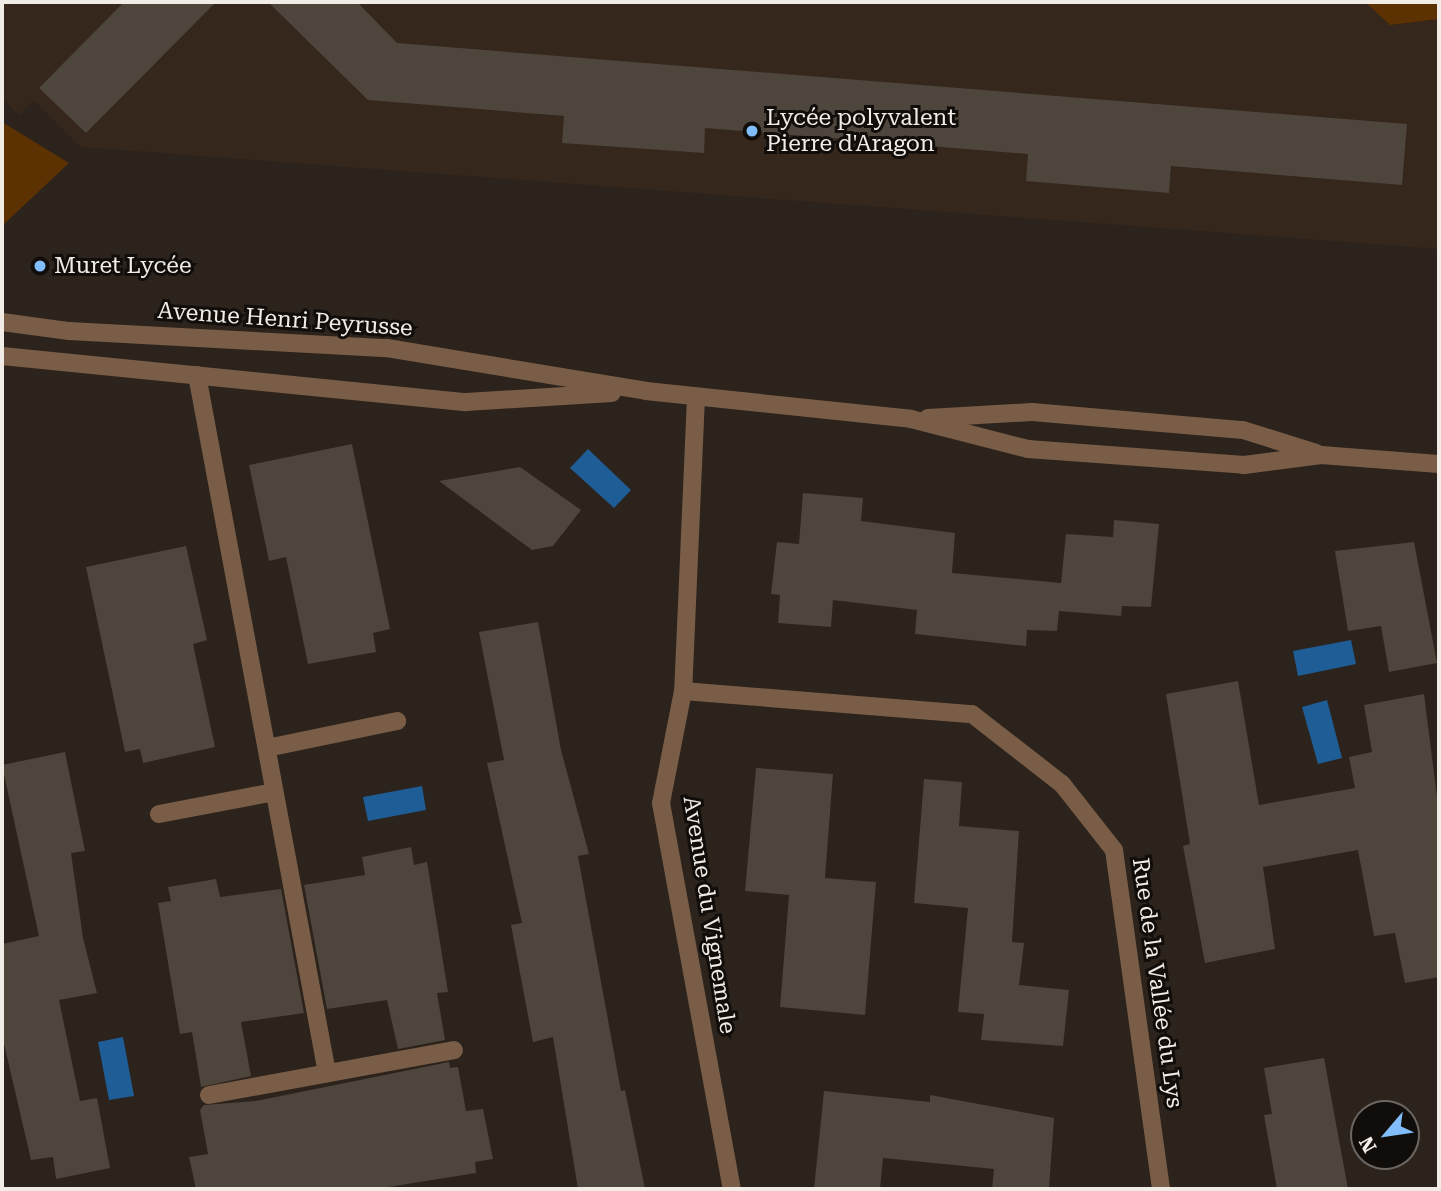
<!DOCTYPE html>
<meta charset="utf-8">
<style>
body{margin:0}
#map{position:relative;width:1441px;height:1191px;overflow:hidden;background:#2b231c;font-family:"Roboto Serif",serif}
div>[style]{position:absolute}
[style*='--x']{left:calc(var(--x)*1px);top:calc(var(--y)*1px);width:calc(var(--w)*1px);rotate:calc(var(--a)*1deg)}
.built>*{inset:0;background:#35271c}
.green>*{inset:0;background:#5d3202}
.water>*{inset:0;background:#1f5d96}
.building>*{inset:0;background:#4e453d}
.minor>*{height:18px;margin:-9px;padding:0 9px;transform-origin:9px;border-radius:9px;background:#795d46}
.dots>*{width:19px;height:19px;translate:-50% -50%;box-sizing:border-box;border:4px solid #110d0a;border-radius:50%}
span{translate:-50% -50%;white-space:nowrap;text-align:center;line-height:1.15;-webkit-text-stroke:6px #110d0a;paint-order:stroke}
.poi-label{font-size:23px;color:#f2ece7}
.left{translate:0 -50%;text-align:left}
.street-label{font-size:23px;color:#f2ece7}
.frame{position:absolute;inset:0;border:4px solid #f2ece7;pointer-events:none}
.north{position:absolute;left:1350px;top:1100px;width:70px;height:70px;box-sizing:border-box;background:#110d0a;border:2px solid #6b6662;border-radius:50%;rotate:241deg;font-size:19px;font-weight:700;line-height:28px;text-align:center;color:#f2ece7}
.north::after{content:'';display:block;margin:auto;width:24px;height:32px;background:#81bdfa;clip-path:polygon(50% 0,100% 100%,50% 72%,0 100%)}
</style>
<div id="map">
<div class="built">
<i style="clip-path:polygon(2px 2px,1365px 2px,1390px 25px,1439px 19px,1439px 249px,80px 147px,34px 101px,19px 115px,2px 98px)"></i>
</div>
<div class="green">
<i style="clip-path:polygon(1365px 2px,1439px 2px,1439px 19px,1390px 25px)"></i>
<i style="clip-path:polygon(2px 122px,69px 163px,2px 226px)"></i>
</div>
<div class="water">
<i style="clip-path:polygon(588px 449px,631px 490px,614px 508px,570px 468px)"></i>
<i style="clip-path:polygon(1351px 640px,1356px 664px,1298px 676px,1293px 651px)"></i>
<i style="clip-path:polygon(1327px 700px,1342px 758px,1318px 764px,1302px 707px)"></i>
<i style="clip-path:polygon(422px 786px,426px 810px,368px 821px,363px 797px)"></i>
<i style="clip-path:polygon(123px 1037px,134px 1096px,109px 1100px,98px 1042px)"></i>
</div>
<div class="building">
<i style="clip-path:polygon(124px 2px,216px 2px,86px 133px,39px 88px)"></i>
<i style="clip-path:polygon(268px 2px,357px 2px,397px 43px,1407px 124px,1402px 185px,1171px 166px,1169px 193px,1026px 181px,1028px 154px,705px 128px,704px 153px,562px 143px,564px 116px,368px 100px)"></i>
<i style="clip-path:polygon(352px 444px,390px 629px,373px 633px,376px 652px,308px 664px,286px 557px,269px 561px,249px 465px)"></i>
<i style="clip-path:polygon(520px 467px,581px 510px,553px 546px,532px 550px,439px 481px)"></i>
<i style="clip-path:polygon(803px 493px,863px 498px,861px 521px,955px 533px,952px 573px,1061px 583px,1066px 534px,1113px 537px,1114px 520px,1159px 524px,1151px 607px,1122px 606px,1121px 616px,1059px 611px,1057px 631px,1027px 630px,1026px 646px,915px 634px,917px 610px,833px 600px,831px 627px,778px 623px,780px 595px,771px 594px,777px 542px,799px 544px)"></i>
<i style="clip-path:polygon(1414px 542px,1437px 663px,1389px 672px,1381px 626px,1348px 631px,1335px 551px)"></i>
<i style="clip-path:polygon(186px 546px,207px 640px,193px 644px,215px 747px,143px 763px,140px 749px,125px 752px,86px 567px)"></i>
<i style="clip-path:polygon(538px 622px,561px 750px,589px 854px,578px 856px,621px 1091px,625px 1090px,645px 1189px,578px 1189px,553px 1037px,533px 1042px,529px 1021px,511px 925px,522px 923px,487px 763px,504px 760px,479px 632px)"></i>
<i style="clip-path:polygon(1238px 681px,1259px 805px,1355px 788px,1349px 757px,1372px 752px,1364px 705px,1424px 694px,1439px 813px,1439px 977px,1405px 983px,1395px 933px,1374px 936px,1358px 850px,1263px 867px,1275px 949px,1205px 963px,1183px 846px,1190px 844px,1166px 694px)"></i>
<i style="clip-path:polygon(65px 752px,85px 851px,71px 853px,83px 938px,97px 993px,59px 1000px,80px 1101px,97px 1098px,110px 1168px,56px 1179px,53px 1157px,31px 1160px,2px 1035px,2px 944px,39px 936px,2px 765px)"></i>
<i style="clip-path:polygon(756px 768px,833px 774px,825px 878px,876px 882px,865px 1015px,780px 1007px,789px 895px,745px 891px)"></i>
<i style="clip-path:polygon(924px 779px,962px 782px,959px 826px,1019px 831px,1012px 942px,1024px 943px,1019px 985px,1069px 990px,1063px 1046px,981px 1040px,984px 1014px,958px 1012px,968px 908px,914px 903px)"></i>
<i style="clip-path:polygon(411px 847px,414px 865px,427px 862px,448px 992px,437px 993px,445px 1040px,398px 1049px,387px 1000px,327px 1009px,304px 885px,365px 875px,362px 857px)"></i>
<i style="clip-path:polygon(216px 879px,220px 897px,281px 889px,304px 1013px,241px 1022px,251px 1076px,201px 1087px,192px 1032px,180px 1034px,158px 903px,171px 901px,168px 887px)"></i>
<i style="clip-path:polygon(1324px 1058px,1348px 1189px,1277px 1189px,1264px 1115px,1272px 1114px,1264px 1068px)"></i>
<i style="clip-path:polygon(449px 1062px,450px 1068px,458px 1067px,466px 1111px,483px 1109px,493px 1159px,475px 1162px,476px 1173px,376px 1189px,196px 1189px,189px 1157px,208px 1154px,200px 1110px,204px 1105px,256px 1101px)"></i>
<i style="clip-path:polygon(824px 1091px,930px 1102px,930px 1095px,1054px 1118px,1049px 1189px,992px 1189px,994px 1169px,883px 1158px,880px 1189px,814px 1189px)"></i>
</div>
<div class="minor">
<i style="--x:2;--y:322;--w:68;--a:7.7"></i>
<i style="--x:69;--y:331;--w:318;--a:3.1"></i>
<i style="--x:387;--y:348;--w:263;--a:9.4"></i>
<i style="--x:646;--y:391;--w:266;--a:6"></i>
<i style="--x:911;--y:419;--w:121;--a:14.4"></i>
<i style="--x:1028;--y:449;--w:217;--a:4.2"></i>
<i style="--x:1244;--y:465;--w:78;--a:-7.4"></i>
<i style="--x:1321;--y:455;--w:118;--a:4.4"></i>
<i style="--x:2;--y:356;--w:466;--a:5.7"></i>
<i style="--x:466;--y:402;--w:146;--a:-3.5"></i>
<i style="--x:197;--y:375;--w:710;--a:79.45"></i>
<i style="--x:696;--y:397;--w:294;--a:92.5"></i>
<i style="--x:683;--y:691;--w:114;--a:101.1"></i>
<i style="--x:661;--y:803;--w:392;--a:79.6"></i>
<i style="--x:928;--y:418;--w:104;--a:-3.3"></i>
<i style="--x:1032;--y:412;--w:212;--a:4.9"></i>
<i style="--x:1243;--y:430;--w:77;--a:17.5"></i>
<i style="--x:683;--y:691;--w:290;--a:4.6"></i>
<i style="--x:972;--y:714;--w:114;--a:37.9"></i>
<i style="--x:1062;--y:784;--w:84;--a:51.8"></i>
<i style="--x:1114;--y:850;--w:342;--a:82.1"></i>
<i style="--x:267;--y:748;--w:133;--a:-11.7"></i>
<i style="--x:159;--y:814;--w:117;--a:-10.8"></i>
<i style="--x:209;--y:1095;--w:249;--a:-10.4"></i>
</div>
<div class="dots">
<i style="left:752px;top:131px;background:#81bdfa"></i>
<i style="left:40px;top:266px;background:#81bdfa"></i>
</div>
<div class="poi-label">
<span class="left" style="left:766px;top:131px">Lycée polyvalent<br>Pierre d'Aragon</span>
<span class="left" style="left:54px;top:266px">Muret Lycée</span>
</div>
<div class="street-label">
<span style="left:285px;top:320px;rotate:4deg">Avenue Henri Peyrusse</span>
<span style="left:709px;top:915px;rotate:81deg">Avenue du Vignemale</span>
<span style="left:1157px;top:983px;rotate:82deg">Rue de la Vallée du Lys</span>
</div>
<div class="frame"></div>
<div class="north">N</div>
</div>
